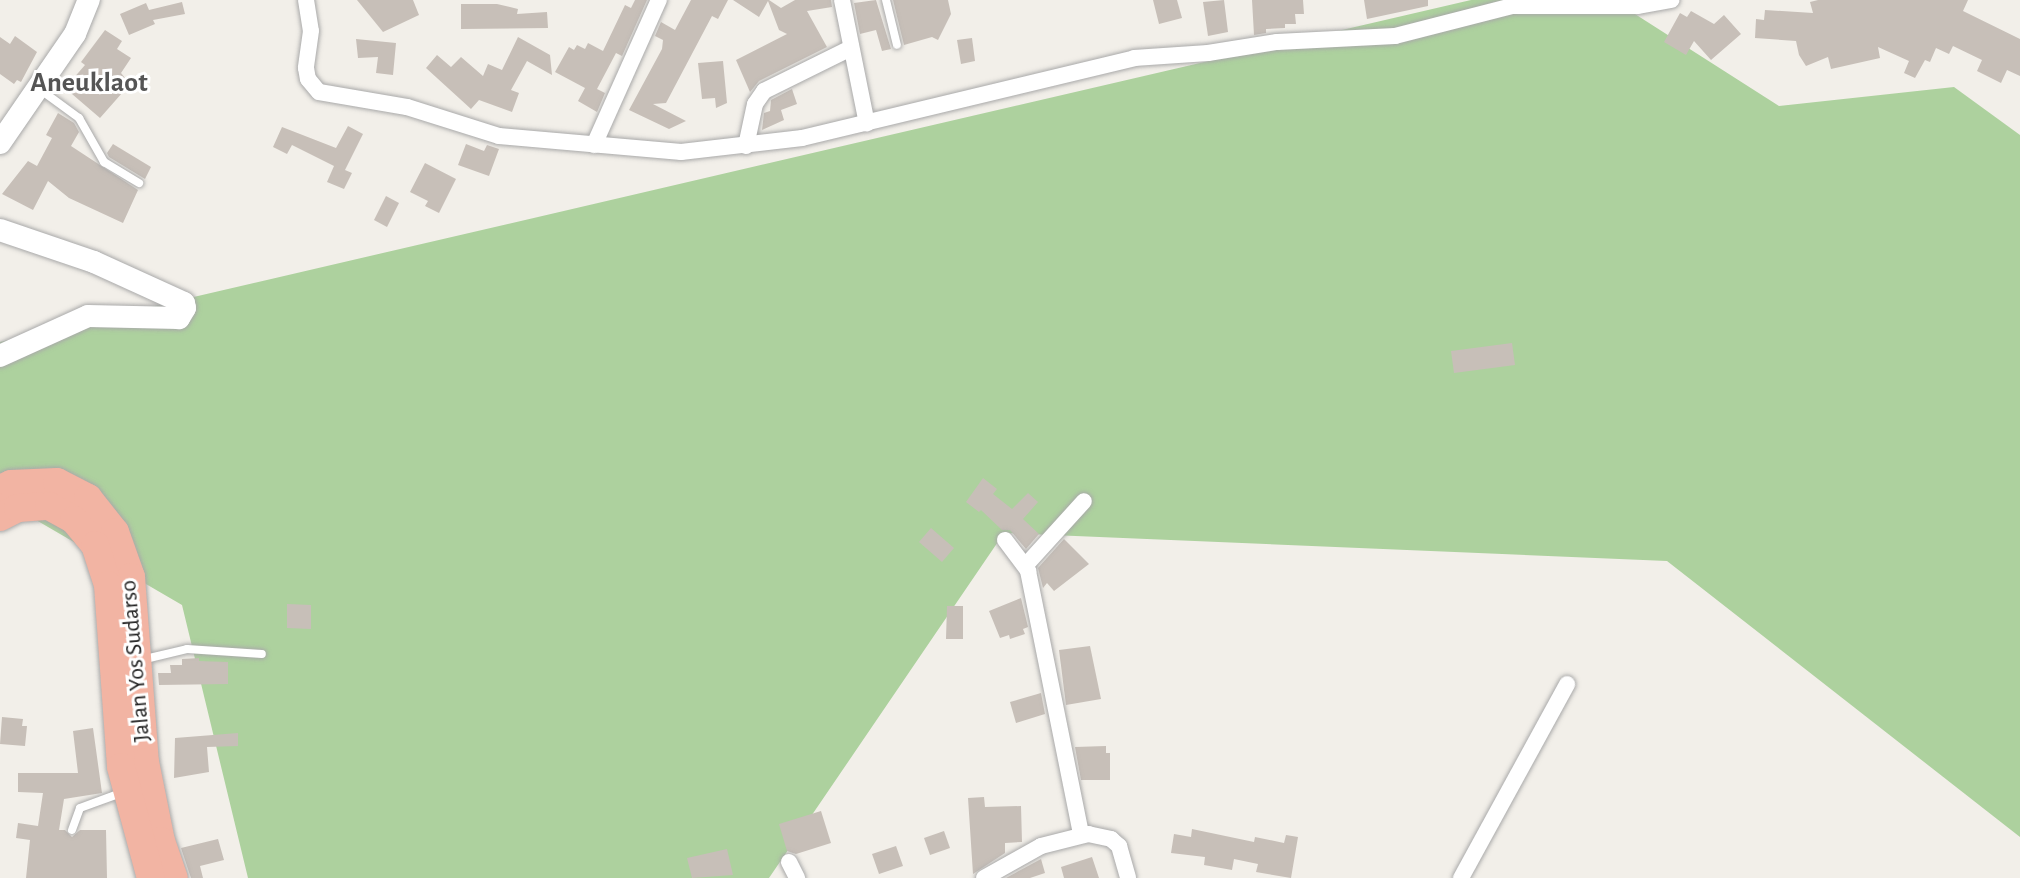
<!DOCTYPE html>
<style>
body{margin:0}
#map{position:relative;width:2020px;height:878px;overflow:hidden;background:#f2efe9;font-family:"Alegreya Sans",sans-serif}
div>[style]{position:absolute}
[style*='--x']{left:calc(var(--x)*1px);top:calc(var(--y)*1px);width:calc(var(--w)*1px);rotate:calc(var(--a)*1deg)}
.forest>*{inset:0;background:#add19e}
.building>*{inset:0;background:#c7bfb8}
.roads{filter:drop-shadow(0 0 2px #a9a9a9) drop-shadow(0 0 2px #a9a9a9)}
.service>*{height:8px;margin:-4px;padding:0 4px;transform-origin:4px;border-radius:4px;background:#fff}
.minor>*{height:16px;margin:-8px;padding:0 8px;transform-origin:8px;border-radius:8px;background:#fff}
.tertiary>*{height:22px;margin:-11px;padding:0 11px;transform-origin:11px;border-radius:11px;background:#fff}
.trunk>*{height:28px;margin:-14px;padding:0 14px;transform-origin:14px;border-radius:14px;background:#f2b4a3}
span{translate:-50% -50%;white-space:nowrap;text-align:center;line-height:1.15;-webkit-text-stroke:6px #fff;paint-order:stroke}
.street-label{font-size:24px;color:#222}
.quarter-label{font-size:28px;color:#555;font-weight:700}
</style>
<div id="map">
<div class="forest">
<i style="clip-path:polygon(1471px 0,1613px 0,1779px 106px,1954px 87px,2020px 135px,2020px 837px,1667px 561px,1004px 533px,769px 878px,248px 878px,182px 605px,0 499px,0 342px)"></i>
</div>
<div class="building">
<i style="clip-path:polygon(357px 0,413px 0,419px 15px,383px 32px)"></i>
<i style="clip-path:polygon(635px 0,647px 0,622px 56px,616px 53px,597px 89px,605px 93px,597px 112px,578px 101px,585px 88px,555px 72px,569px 47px,574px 50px,577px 45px,585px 49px,588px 43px,603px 51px,625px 5px,631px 8px)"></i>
<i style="clip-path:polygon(691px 0,728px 0,718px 19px,712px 16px,666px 103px,653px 104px,686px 121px,669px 129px,629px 110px,662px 49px,663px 40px,655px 36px,661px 22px,675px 30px)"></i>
<i style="clip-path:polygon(733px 0,769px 0,781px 8px,795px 0,831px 0,832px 7px,807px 11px,827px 47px,759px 81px,750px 92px,736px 60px,787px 34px,779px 30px,768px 1px,759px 17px)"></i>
<i style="clip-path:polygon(876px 0,891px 49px,882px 51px,876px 30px,860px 34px,854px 3px)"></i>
<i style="clip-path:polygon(893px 0,948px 0,951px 14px,938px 40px,932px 37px,904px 45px)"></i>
<i style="clip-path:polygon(1153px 0,1177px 0,1182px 18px,1159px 24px)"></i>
<i style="clip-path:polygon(1224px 0,1228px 32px,1208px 36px,1203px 2px)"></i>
<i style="clip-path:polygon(1252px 0,1303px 0,1304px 14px,1295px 14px,1296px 24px,1285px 24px,1285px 28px,1266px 29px,1266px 33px,1254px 35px)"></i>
<i style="clip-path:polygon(1364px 0,1428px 0,1428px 6px,1367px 19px)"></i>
<i style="clip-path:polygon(1818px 0,1968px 0,1963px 11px,2020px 39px,2020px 76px,2007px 70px,2001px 83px,1977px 71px,1982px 60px,1953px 46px,1949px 54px,1936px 48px,1930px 62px,1925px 60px,1915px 78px,1904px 73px,1909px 61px,1878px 47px,1880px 58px,1831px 69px,1828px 57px,1806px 66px,1799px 55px,1796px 41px,1755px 38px,1756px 19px,1764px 20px,1765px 10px,1813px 13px,1810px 2px)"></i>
<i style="clip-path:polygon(182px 2px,185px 14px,153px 20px,155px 24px,129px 35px,120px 14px,146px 3px,149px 10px)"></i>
<i style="clip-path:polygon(461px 4px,497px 4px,518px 9px,517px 14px,547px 12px,548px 28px,461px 29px)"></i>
<i style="clip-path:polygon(1691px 11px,1714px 24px,1724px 15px,1741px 34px,1711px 60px,1694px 41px,1686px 55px,1664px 42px,1680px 13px,1687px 17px)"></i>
<i style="clip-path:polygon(105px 30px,122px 41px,117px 49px,131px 58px,121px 73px,130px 84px,100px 118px,65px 88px,85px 65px,81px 62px)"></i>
<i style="clip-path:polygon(15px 36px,37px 52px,21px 82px,17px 80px,14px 84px,0 74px,0 37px,10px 44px)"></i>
<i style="clip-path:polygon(518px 37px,550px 55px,552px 75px,527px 61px,511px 90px,519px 93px,512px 112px,479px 100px,471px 109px,426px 68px,437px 55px,451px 67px,461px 57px,483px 76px,488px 64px,502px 70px)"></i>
<i style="clip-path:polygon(972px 38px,975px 61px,961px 64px,957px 40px)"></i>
<i style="clip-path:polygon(356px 39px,396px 43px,393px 75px,376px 73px,378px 57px,358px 58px)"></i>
<i style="clip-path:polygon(723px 61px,727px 103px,716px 108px,715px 98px,702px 99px,698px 63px)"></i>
<i style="clip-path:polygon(792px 89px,797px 104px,781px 110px,784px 120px,762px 130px,764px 113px,770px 111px,771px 100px)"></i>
<i style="clip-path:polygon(58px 113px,74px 123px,79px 132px,71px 146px,138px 190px,123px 223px,69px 198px,48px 181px,33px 210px,2px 194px,28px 161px,37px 166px,52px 138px,46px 135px)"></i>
<i style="clip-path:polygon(348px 126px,363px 134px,345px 170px,352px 173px,344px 189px,327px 182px,334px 166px,292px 145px,287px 154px,273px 147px,282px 127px,336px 148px)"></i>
<i style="clip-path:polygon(113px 144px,151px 167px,145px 179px,109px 157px,107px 153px)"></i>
<i style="clip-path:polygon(466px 144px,484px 151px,487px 145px,499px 149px,489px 176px,458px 165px)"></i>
<i style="clip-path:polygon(425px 163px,456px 179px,439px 213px,425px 206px,428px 201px,410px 192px)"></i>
<i style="clip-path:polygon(386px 196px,399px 203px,387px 227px,374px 220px)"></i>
<i style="clip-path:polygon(1512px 343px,1515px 365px,1454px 373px,1451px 351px)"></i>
<i style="clip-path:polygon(983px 478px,997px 489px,993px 494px,1012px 509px,1028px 493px,1038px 502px,1023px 519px,1039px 534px,1026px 549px,1010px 530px,1002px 530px,981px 510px,979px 512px,966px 502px)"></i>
<i style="clip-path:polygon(931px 528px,954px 548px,942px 562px,919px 542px)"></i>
<i style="clip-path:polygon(1064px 539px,1089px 564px,1054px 591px,1047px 583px,1043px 588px,1038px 568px)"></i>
<i style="clip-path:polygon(1021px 598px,1028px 627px,1023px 629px,1025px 634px,1010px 639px,1009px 635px,1000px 638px,989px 611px)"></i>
<i style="clip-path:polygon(287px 604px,311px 605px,311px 629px,287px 628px)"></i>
<i style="clip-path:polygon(947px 606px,963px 606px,963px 639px,946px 639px)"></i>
<i style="clip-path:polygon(1090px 646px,1101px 699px,1066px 705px,1059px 650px)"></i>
<i style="clip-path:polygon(199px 658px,199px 661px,228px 662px,228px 684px,159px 685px,158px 673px,171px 673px,170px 665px,182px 665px,182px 659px)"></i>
<i style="clip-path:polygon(1041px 693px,1045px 714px,1016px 723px,1010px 702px)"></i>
<i style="clip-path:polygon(2px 717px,23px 719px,22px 726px,27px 726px,25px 746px,0 744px)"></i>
<i style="clip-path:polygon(93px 728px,102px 793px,64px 799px,59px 830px,65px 830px,72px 837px,80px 830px,106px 830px,107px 878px,26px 878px,30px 840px,16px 838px,18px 823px,38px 826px,43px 793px,18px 792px,18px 773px,78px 773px,73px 731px)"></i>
<i style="clip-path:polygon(238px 733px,238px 746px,207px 747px,209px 772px,174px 778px,175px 738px)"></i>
<i style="clip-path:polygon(1106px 746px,1106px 753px,1110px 753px,1110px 780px,1081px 780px,1075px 747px)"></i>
<i style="clip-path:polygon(984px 797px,985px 807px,1021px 806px,1022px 842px,1005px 843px,1005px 853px,973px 874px,968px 798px)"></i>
<i style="clip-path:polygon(821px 811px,831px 843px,796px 854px,787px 851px,779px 824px)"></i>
<i style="clip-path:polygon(1192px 829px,1254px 842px,1255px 837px,1284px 843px,1286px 835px,1298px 837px,1291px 878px,1256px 872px,1258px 864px,1234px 859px,1232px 870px,1204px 865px,1205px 857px,1171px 853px,1174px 834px,1191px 837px)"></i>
<i style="clip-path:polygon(944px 831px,950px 848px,930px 855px,924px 838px)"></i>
<i style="clip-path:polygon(218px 839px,224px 860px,200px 866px,203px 878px,191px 878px,181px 848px)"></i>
<i style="clip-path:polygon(896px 846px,903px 866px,879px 874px,872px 854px)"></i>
<i style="clip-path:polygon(727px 849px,733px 875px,692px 878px,687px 858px)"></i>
<i style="clip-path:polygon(1092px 857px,1099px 878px,1064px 878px,1061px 867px)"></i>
<i style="clip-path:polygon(1041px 859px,1045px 873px,1030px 878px,1006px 878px)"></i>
</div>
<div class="roads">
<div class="service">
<i style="--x:886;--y:0;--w:46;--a:76.3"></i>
<i style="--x:38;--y:88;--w:51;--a:36.2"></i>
<i style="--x:79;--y:118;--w:51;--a:60.4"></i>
<i style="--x:104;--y:162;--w:41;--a:31"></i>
<i style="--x:141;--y:660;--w:47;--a:-13.4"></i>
<i style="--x:187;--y:649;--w:75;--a:3.8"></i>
<i style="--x:72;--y:830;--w:23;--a:-70"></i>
<i style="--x:80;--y:808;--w:44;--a:-20.1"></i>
</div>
<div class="minor">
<i style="--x:306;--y:0;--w:31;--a:81"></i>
<i style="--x:311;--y:31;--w:37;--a:98"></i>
<i style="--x:306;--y:68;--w:11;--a:80"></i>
<i style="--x:308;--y:79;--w:17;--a:50"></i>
<i style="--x:319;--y:92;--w:89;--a:9.7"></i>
<i style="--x:407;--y:107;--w:96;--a:17.5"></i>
<i style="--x:499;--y:136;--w:183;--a:5"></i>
<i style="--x:681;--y:152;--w:122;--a:-6.6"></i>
<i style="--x:802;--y:138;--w:342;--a:-13.5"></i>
<i style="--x:1134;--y:58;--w:74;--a:-3.9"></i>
<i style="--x:1208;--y:53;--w:70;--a:-9.1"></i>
<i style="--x:1277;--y:42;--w:118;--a:-2.9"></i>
<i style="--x:1395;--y:36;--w:121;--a:-14.4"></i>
<i style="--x:1512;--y:6;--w:125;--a:0"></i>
<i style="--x:1637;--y:6;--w:35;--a:-10"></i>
<i style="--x:842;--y:0;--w:126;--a:78.6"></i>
<i style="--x:594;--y:145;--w:159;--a:-65.9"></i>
<i style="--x:746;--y:146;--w:43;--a:-77.9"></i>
<i style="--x:755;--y:104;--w:16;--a:-55"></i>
<i style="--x:764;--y:91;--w:97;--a:-26.3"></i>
<i style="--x:1005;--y:540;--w:39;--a:53"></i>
<i style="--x:1028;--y:571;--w:269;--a:78.6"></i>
<i style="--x:1026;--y:565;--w:86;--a:-47.8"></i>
<i style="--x:789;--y:862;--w:18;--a:63"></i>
<i style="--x:984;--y:878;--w:65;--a:-29.3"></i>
<i style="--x:1041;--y:846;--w:49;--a:-14.3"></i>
<i style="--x:1088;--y:834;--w:24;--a:12"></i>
<i style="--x:1111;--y:839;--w:11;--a:41"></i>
<i style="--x:1119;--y:846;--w:33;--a:74"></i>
<i style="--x:1461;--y:878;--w:221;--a:-61.3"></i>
</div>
<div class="tertiary">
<i style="--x:0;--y:143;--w:132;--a:-55.5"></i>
<i style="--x:75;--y:34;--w:37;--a:-68"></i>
<i style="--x:0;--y:230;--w:99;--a:18.8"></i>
<i style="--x:94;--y:262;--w:99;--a:24.5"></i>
<i style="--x:184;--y:303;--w:5;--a:79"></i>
<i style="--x:185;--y:308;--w:12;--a:121"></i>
<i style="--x:179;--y:318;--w:91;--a:-178.7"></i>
<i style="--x:88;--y:316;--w:97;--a:155.6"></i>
</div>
<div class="trunk">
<i style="--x:0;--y:489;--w:12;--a:-24"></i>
<i style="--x:11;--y:484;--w:46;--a:-2.5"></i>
<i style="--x:57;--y:482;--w:35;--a:27"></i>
<i style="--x:88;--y:498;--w:43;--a:51.5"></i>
<i style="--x:115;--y:532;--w:48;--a:70.4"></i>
<i style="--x:131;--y:577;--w:186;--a:85.7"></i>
<i style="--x:145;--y:762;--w:81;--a:78.6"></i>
<i style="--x:161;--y:841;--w:39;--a:71"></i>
<i style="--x:0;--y:517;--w:20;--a:-27"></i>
<i style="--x:18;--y:508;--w:31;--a:-4"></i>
<i style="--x:49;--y:506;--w:29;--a:29"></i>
<i style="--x:74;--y:520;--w:33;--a:50"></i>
<i style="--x:95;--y:545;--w:42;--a:72"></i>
<i style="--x:108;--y:585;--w:182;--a:85.9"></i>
<i style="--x:121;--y:767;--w:115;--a:74.9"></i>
</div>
</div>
<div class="street-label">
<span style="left:136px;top:661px;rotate:-95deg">Jalan Yos Sudarso</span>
</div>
<div class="quarter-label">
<span style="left:89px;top:83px">Aneuklaot</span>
</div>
</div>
